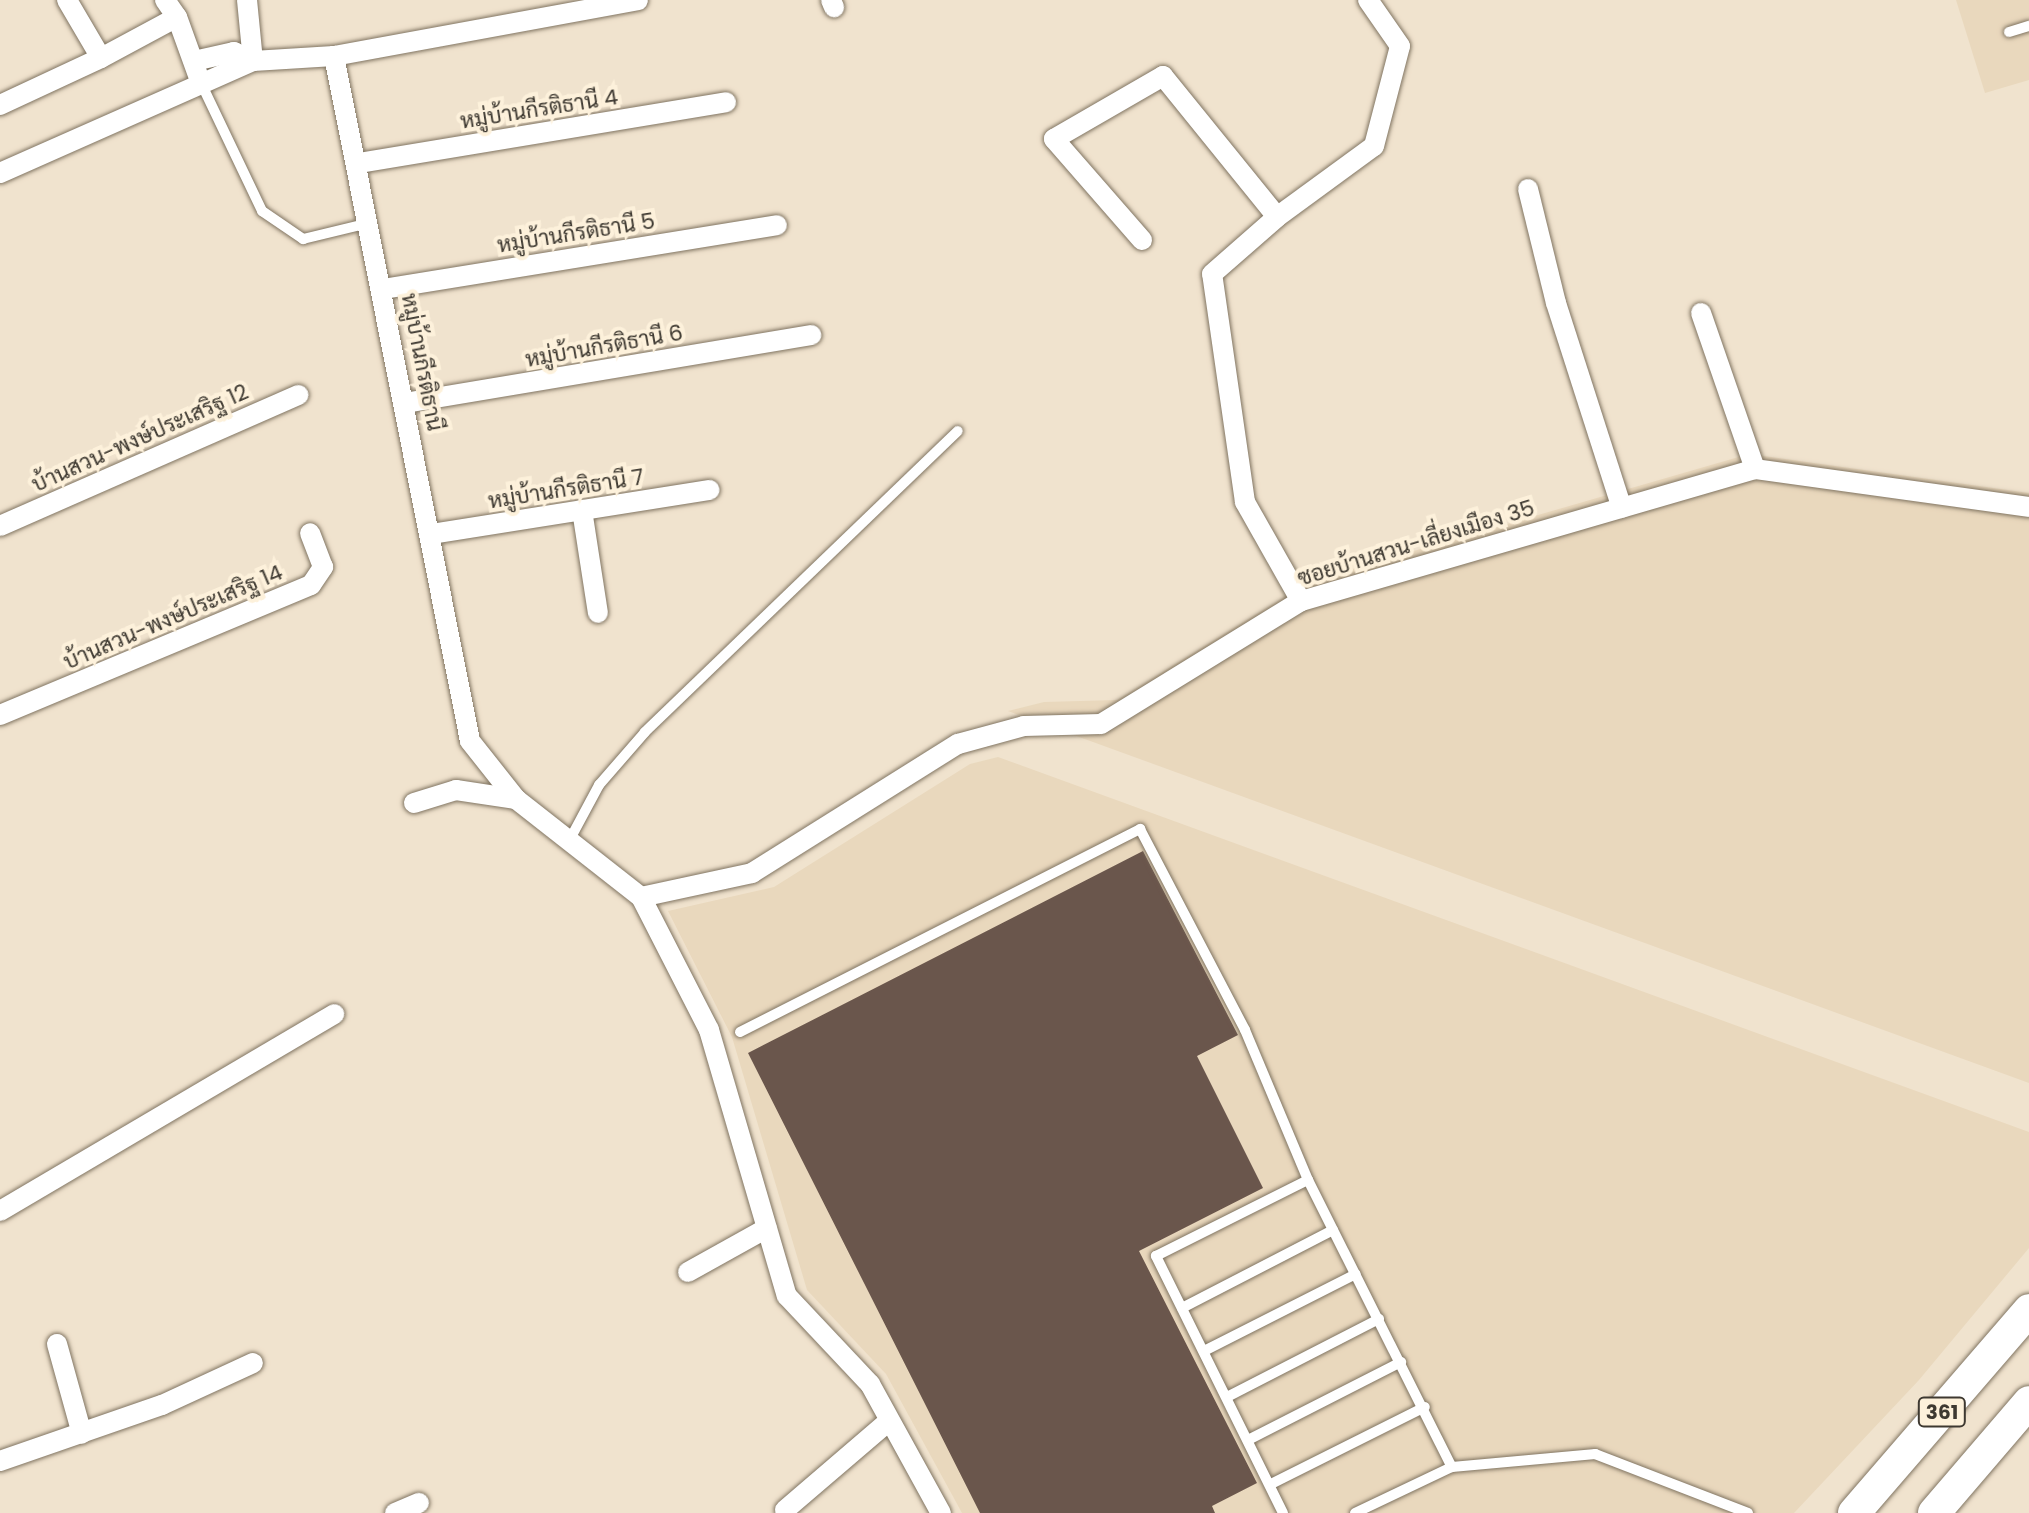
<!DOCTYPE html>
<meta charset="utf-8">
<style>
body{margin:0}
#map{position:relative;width:2029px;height:1513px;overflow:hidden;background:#f0e3ce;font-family:Poppins,Sarabun,sans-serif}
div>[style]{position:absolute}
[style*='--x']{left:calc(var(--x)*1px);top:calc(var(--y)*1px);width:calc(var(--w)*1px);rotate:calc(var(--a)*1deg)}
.built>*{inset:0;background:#e9d8bd}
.building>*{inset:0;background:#6a564c}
.roads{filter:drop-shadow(0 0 2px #807461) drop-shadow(0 0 2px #807461)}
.service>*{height:10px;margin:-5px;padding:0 5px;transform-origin:5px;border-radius:5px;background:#fff}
.minor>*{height:20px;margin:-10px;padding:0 10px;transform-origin:10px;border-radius:10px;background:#fff}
.trunk>*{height:32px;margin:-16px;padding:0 16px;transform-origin:16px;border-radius:16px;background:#fff}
span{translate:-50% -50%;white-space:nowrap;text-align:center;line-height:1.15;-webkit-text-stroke:8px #fdf1db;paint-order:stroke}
.shield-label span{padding:2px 6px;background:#fdf1db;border:2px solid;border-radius:6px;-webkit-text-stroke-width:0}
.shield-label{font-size:20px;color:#3e3931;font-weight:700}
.street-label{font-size:22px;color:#3e3931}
</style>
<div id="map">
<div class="built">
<i style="clip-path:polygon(1956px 0,2029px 0,2029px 80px,1985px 93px)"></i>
<i style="clip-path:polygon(1749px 454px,2029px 493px,2029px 1083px,1008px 711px,1044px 702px,1117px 700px,1310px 581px)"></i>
<i style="clip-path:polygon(998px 757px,2029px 1132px,2029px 1248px,1919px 1380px,1794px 1513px,962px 1513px,886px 1374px,807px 1290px,732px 1037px,668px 911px,774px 887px,970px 764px)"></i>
</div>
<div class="building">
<i style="clip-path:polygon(1143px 851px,1238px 1035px,1197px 1056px,1263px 1188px,1139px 1251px,1257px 1483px,1212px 1506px,1215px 1513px,980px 1513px,748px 1053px)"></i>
</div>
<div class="roads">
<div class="service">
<i style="--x:2009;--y:32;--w:21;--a:-17"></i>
<i style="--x:201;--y:83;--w:142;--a:64.5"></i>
<i style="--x:262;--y:211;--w:50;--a:34.3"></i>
<i style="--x:303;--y:239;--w:68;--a:-13.6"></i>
<i style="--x:569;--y:841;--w:64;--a:-61.8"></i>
<i style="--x:599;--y:785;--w:70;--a:-49"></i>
<i style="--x:645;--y:732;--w:434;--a:-43.9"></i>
<i style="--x:740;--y:1032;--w:449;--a:-26.9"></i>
<i style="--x:1140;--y:829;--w:227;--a:62.4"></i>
<i style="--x:1245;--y:1030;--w:163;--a:67.2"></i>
<i style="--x:1308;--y:1180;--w:321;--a:63.4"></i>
<i style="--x:1182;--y:1308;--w:170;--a:-27.3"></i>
<i style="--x:1204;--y:1351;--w:170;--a:-26.9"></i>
<i style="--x:1227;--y:1397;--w:171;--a:-27.2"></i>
<i style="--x:1248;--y:1440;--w:172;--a:-27"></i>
<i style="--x:1271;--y:1484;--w:172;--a:-26.6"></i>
<i style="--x:1283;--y:1513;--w:287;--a:-116.3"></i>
<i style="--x:1156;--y:1256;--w:170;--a:-26.6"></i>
<i style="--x:1355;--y:1513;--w:107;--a:-25.4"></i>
<i style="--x:1452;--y:1467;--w:144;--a:-5.2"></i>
<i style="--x:1595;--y:1454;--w:164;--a:21.1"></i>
</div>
<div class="minor">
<i style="--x:67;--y:0;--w:67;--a:59.6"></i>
<i style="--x:101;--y:58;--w:86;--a:-28.3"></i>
<i style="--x:165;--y:0;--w:21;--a:55"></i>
<i style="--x:177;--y:17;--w:68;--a:70.2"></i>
<i style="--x:247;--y:0;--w:61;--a:84.4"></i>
<i style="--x:831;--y:0;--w:8;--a:67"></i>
<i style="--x:334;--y:56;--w:698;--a:78.77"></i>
<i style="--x:470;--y:741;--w:74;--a:51.6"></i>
<i style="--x:194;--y:61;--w:41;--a:-12.7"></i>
<i style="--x:234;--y:52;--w:21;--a:25"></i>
<i style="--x:0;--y:105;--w:111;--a:-25"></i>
<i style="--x:359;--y:163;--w:372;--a:-9.4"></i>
<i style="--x:0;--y:173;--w:277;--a:-23.9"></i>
<i style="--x:253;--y:61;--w:81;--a:-3.5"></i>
<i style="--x:334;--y:56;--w:309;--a:-10.4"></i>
<i style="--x:1528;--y:189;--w:117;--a:76.2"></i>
<i style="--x:1556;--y:303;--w:215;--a:72.2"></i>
<i style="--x:1142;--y:240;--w:134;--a:-131.1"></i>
<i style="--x:1054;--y:139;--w:126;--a:-30"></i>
<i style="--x:1163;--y:76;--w:181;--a:51"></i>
<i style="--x:383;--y:289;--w:399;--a:-9.2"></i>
<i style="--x:1701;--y:313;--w:165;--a:70.9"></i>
<i style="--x:405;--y:403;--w:412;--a:-9.5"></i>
<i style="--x:582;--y:510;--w:104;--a:81.2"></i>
<i style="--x:0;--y:526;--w:326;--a:-23.7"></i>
<i style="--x:431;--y:534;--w:282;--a:-9"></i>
<i style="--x:1301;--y:601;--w:114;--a:-119.5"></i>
<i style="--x:1245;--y:502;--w:230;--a:-98.2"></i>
<i style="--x:1212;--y:274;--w:86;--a:-41.2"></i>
<i style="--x:1277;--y:217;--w:120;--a:-36.2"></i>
<i style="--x:1374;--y:146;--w:103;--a:-75.4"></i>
<i style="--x:1400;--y:46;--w:56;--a:-124.8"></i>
<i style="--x:0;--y:715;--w:337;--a:-22.7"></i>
<i style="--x:311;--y:585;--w:22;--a:-56"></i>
<i style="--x:323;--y:567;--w:36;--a:-111"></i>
<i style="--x:414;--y:803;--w:44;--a:-17.2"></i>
<i style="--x:456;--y:790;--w:61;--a:8.5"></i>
<i style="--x:516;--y:799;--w:159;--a:38.1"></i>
<i style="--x:641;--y:897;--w:149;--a:62.9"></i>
<i style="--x:709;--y:1030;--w:277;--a:73.7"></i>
<i style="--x:787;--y:1296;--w:121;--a:46.7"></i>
<i style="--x:870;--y:1384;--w:147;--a:61.2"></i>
<i style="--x:641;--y:897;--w:114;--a:-12.2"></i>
<i style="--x:752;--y:873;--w:243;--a:-32.1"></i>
<i style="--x:958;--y:744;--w:68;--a:-15.3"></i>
<i style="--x:1024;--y:726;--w:77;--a:-1.5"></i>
<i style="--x:1101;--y:724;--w:235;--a:-31.6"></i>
<i style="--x:1301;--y:601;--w:473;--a:-16.2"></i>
<i style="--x:1755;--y:469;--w:277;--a:7.9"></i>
<i style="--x:0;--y:1211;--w:388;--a:-30.5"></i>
<i style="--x:688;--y:1272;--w:90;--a:-29.1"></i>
<i style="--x:57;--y:1344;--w:93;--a:74.5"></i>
<i style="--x:0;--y:1461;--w:171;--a:-19.1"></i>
<i style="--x:162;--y:1405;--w:100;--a:-24.8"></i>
<i style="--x:785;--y:1510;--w:137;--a:-40.6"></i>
<i style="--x:395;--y:1513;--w:26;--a:-23"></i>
</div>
<div class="trunk">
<i style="--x:1854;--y:1513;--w:268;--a:-49.2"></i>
<i style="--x:1934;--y:1513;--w:146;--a:-49.4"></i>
</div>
</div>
<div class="shield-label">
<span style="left:1942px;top:1412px">361</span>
</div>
<div class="street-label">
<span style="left:539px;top:109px;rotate:-9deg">หมู่บ้านกีรติธานี 4</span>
<span style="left:576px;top:233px;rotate:-9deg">หมู่บ้านกีรติธานี 5</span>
<span style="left:604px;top:346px;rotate:-10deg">หมู่บ้านกีรติธานี 6</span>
<span style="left:422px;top:362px;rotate:79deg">หมู่บ้านกีรติธานี</span>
<span style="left:140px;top:438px;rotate:-24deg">บ้านสวน-พงษ์ประเสริฐ 12</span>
<span style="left:566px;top:489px;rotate:-9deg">หมู่บ้านกีรติธานี 7</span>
<span style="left:1416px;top:543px;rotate:-17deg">ซอยบ้านสวน-เลี่ยงเมือง 35</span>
<span style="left:173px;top:617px;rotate:-23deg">บ้านสวน-พงษ์ประเสริฐ 14</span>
</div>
</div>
